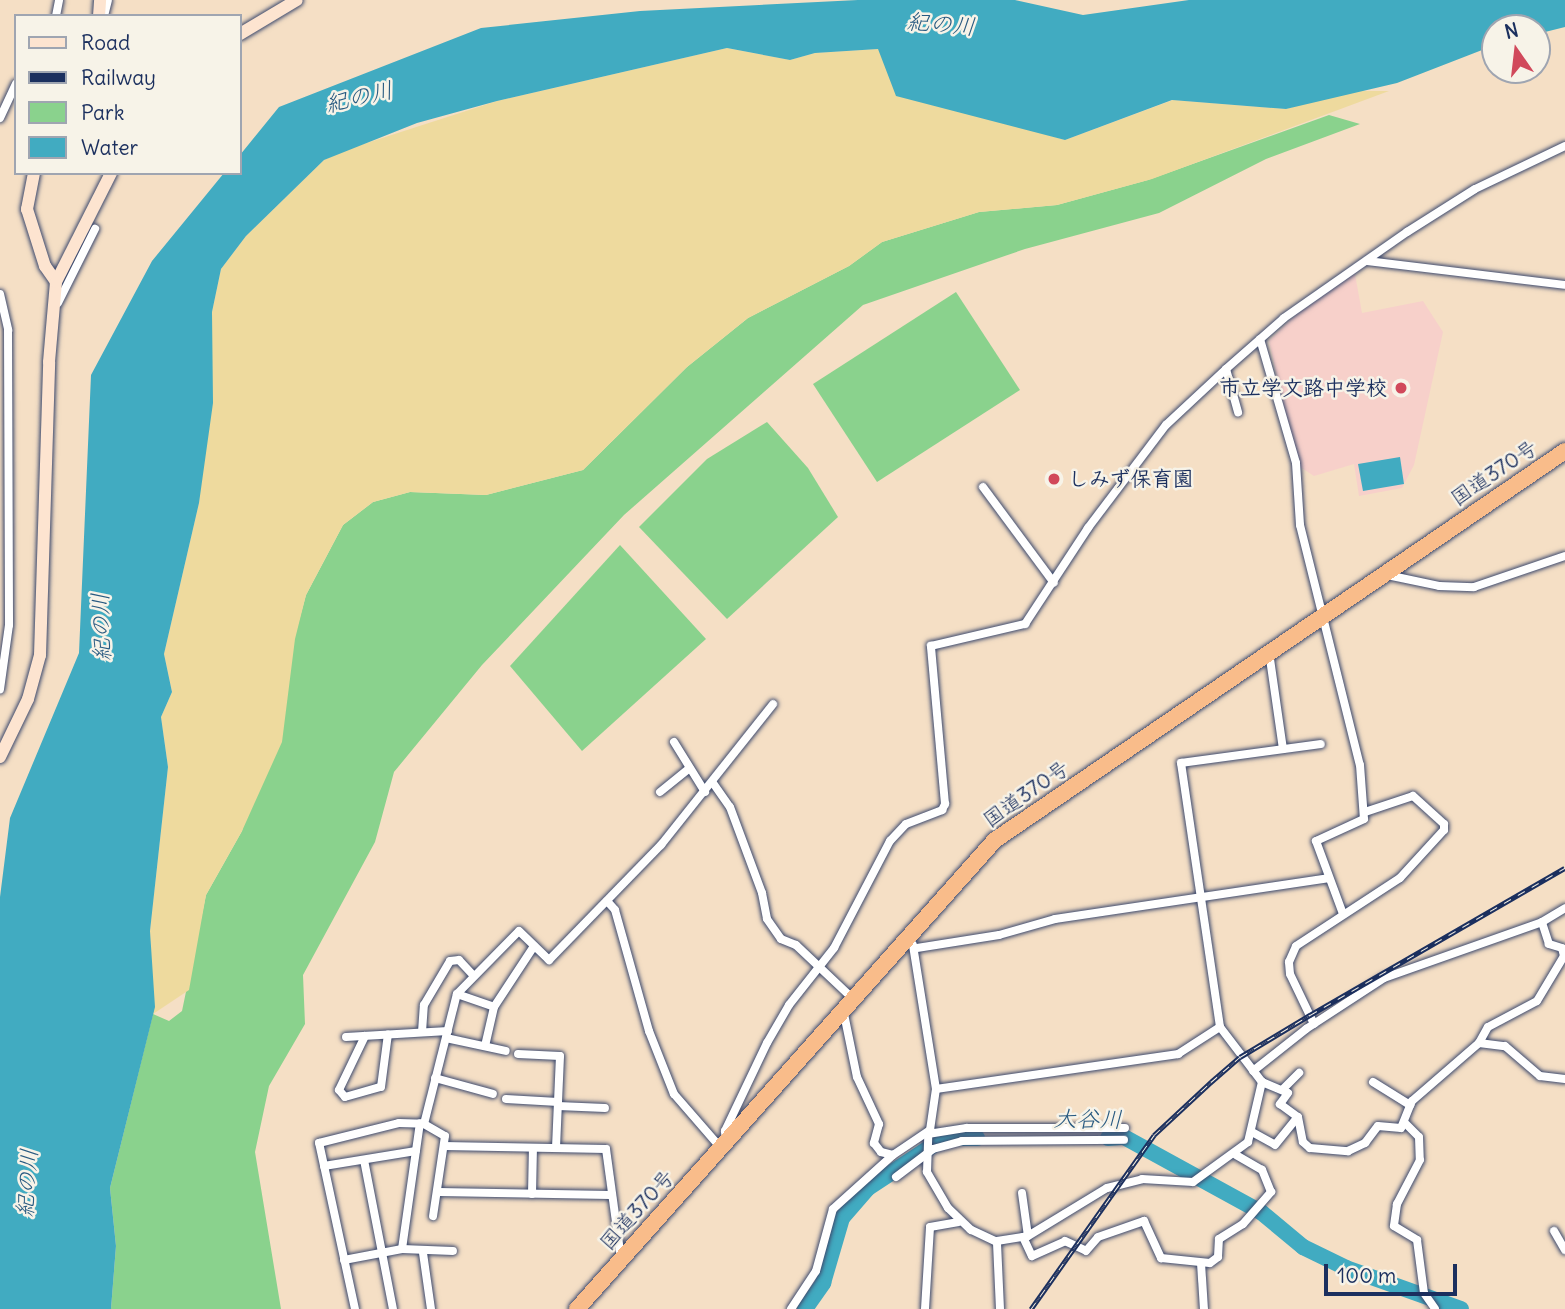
<!DOCTYPE html>
<meta charset="utf-8">
<style>
body{margin:0}
#map{position:relative;width:1565px;height:1309px;overflow:hidden;background:#f5dfc5;font-family:Delius,"Klee One",sans-serif}
div>[style]{position:absolute}
[style*='--x']{left:calc(var(--x)*1px);top:calc(var(--y)*1px);width:calc(var(--w)*1px);rotate:calc(var(--a)*1deg)}
.built>*{inset:0;background:#f7d0ca}
.green>*{inset:0;background:#8ad28d}
.sand>*{inset:0;background:#eeda9e}
.water>*{inset:0;background:#41abc1}
.river>*{height:16px;margin:-8px;padding:0 8px;transform-origin:8px;border-radius:8px;background:#41abc1}
.roads{filter:drop-shadow(0 0 2px #3c496d) drop-shadow(0 0 2px #3c496d)}
.street>*{height:8px;margin:-4px;padding:0 4px;transform-origin:4px;border-radius:4px;background:#fff}
.secondary>*{height:12px;margin:-6px;padding:0 6px;transform-origin:6px;border-radius:6px;background:#fde4d0}
.highway>*{height:16px;margin:-8px;padding:0 8px;transform-origin:8px;border-radius:8px;background:#f9bc8a}
.rail>*{height:5px;margin-top:-2.5px;transform-origin:0;background:repeating-linear-gradient(90deg,#f7f3e8 0 8px,#1b2f5e 0 16px);box-sizing:border-box;border-block:2px solid #1b2f5e}
.dots>*{width:19px;height:19px;translate:-50% -50%;box-sizing:border-box;border:4px solid #f7f3e8;border-radius:50%}
span{translate:-50% -50%;white-space:nowrap;text-align:center;line-height:1.15;-webkit-text-stroke:5px #f7f3e8;paint-order:stroke}
.poi-label{font-size:21px;color:#1b2f5e;font-weight:700}
.right{translate:-100% -50%;text-align:right}
.left{translate:0 -50%;text-align:left}
.street-label{font-size:21px;color:#1b2f5e}
.water-label{font-size:23px;color:#285a81;font-style:italic}
.legend{position:absolute;left:14px;top:14px;width:228px;height:161px;box-sizing:border-box;background:#f7f3e8;border:2px solid #9fa5b1;margin:0;padding:9px 12px;list-style:none;font-size:21px;color:#1b2f5e}
.legend li{display:flex;align-items:center;gap:14px;height:35px}
.legend b{width:35px;border:2px solid #9fa5b1}
.north{position:absolute;left:1481px;top:14px;width:70px;height:70px;box-sizing:border-box;background:#f7f3e8;border:2px solid #9fa5b1;border-radius:50%;rotate:346deg;font-size:19px;font-weight:700;line-height:28px;text-align:center;color:#1b2f5e}
.north::after{content:'';display:block;margin:auto;width:24px;height:32px;background:#d1495b;clip-path:polygon(50% 0,100% 100%,50% 72%,0 100%)}
.scale{position:absolute;left:1324px;top:1264px;width:133px;height:32px;box-sizing:border-box;border:4px solid #1b2f5e;border-top:0;padding-left:9px;font-size:21px;line-height:24px;white-space:nowrap;color:#1b2f5e;-webkit-text-stroke:5px #f7f3e8;paint-order:stroke}
</style>
<div id="map">
<div class="built">
<i style="clip-path:polygon(1355px 274px,1362px 313px,1423px 301px,1443px 332px,1414px 465px,1402px 488px,1359px 496px,1354px 464px,1314px 476px,1297px 465px,1269px 341px,1309px 302px)"></i>
</div>
<div class="green">
<i style="clip-path:polygon(1329px 115px,1360px 124px,1266px 159px,1159px 213px,1025px 249px,863px 305px,624px 515px,482px 665px,394px 772px,375px 842px,303px 975px,305px 1024px,269px 1086px,255px 1152px,281px 1309px,111px 1309px,116px 1246px,110px 1188px,153px 1014px,169px 1021px,182px 1011px,206px 895px,242px 831px,306px 595px,343px 525px,373px 502px,410px 492px,486px 495px,583px 470px,687px 367px,748px 318px,849px 266px,882px 242px,979px 212px,1057px 205px,1148px 180px)"></i>
<i style="clip-path:polygon(956px 292px,1020px 390px,877px 482px,813px 384px)"></i>
<i style="clip-path:polygon(767px 422px,808px 468px,838px 517px,727px 619px,639px 527px,707px 459px)"></i>
<i style="clip-path:polygon(620px 545px,706px 639px,582px 751px,510px 666px)"></i>
</div>
<div class="sand">
<i style="clip-path:polygon(727px 48px,790px 60px,815px 53px,878px 49px,1000px 121px,1065px 140px,1173px 100px,1286px 109px,1348px 91px,1389px 91px,1152px 179px,1057px 205px,979px 212px,882px 242px,849px 266px,748px 318px,687px 367px,583px 470px,486px 495px,410px 492px,373px 502px,343px 525px,306px 595px,295px 639px,282px 742px,242px 831px,206px 895px,189px 990px,153px 1014px,150px 931px,168px 767px,161px 717px,172px 692px,164px 654px,199px 503px,212px 312px,221px 269px,246px 236px,324px 160px,345px 150px,497px 101px)"></i>
</div>
<div class="water">
<i style="clip-path:polygon(858px 0,1015px 0,1083px 15px,1189px 0,1565px 0,1565px 27px,1537px 34px,1537px 28px,1495px 28px,1495px 45px,1397px 83px,1286px 109px,1172px 100px,1065px 140px,896px 96px,878px 49px,815px 53px,790px 60px,727px 48px,497px 101px,417px 123px,324px 160px,246px 236px,221px 269px,212px 312px,213px 403px,199px 503px,164px 654px,172px 692px,161px 717px,168px 767px,150px 931px,155px 1007px,110px 1188px,116px 1246px,111px 1309px,0 1309px,0 897px,10px 818px,79px 653px,91px 375px,152px 261px,224px 173px,240px 173px,240px 155px,279px 107px,481px 28px,640px 11px)"></i>
<i style="clip-path:polygon(1400px 457px,1404px 484px,1363px 491px,1358px 464px)"></i>
</div>
<div class="river">
<i style="--x:1108;--y:1138;--w:16;--a:-4"></i>
<i style="--x:1124;--y:1137;--w:156;--a:28.7"></i>
<i style="--x:1261;--y:1212;--w:55;--a:39.8"></i>
<i style="--x:1303;--y:1247;--w:48;--a:26"></i>
<i style="--x:1346;--y:1268;--w:122;--a:19.6"></i>
<i style="--x:805;--y:1309;--w:32;--a:-55"></i>
<i style="--x:823;--y:1283;--w:68;--a:-73.7"></i>
<i style="--x:842;--y:1218;--w:40;--a:-49"></i>
<i style="--x:868;--y:1188;--w:91;--a:-33.3"></i>
<i style="--x:944;--y:1138;--w:33;--a:0"></i>
</div>
<div class="roads">
<div class="street">
<i style="--x:56;--y:16;--w:16;--a:-79"></i>
<i style="--x:104;--y:16;--w:16;--a:-76"></i>
<i style="--x:0;--y:118;--w:38;--a:-65"></i>
<i style="--x:1367;--y:261;--w:199;--a:6.9"></i>
<i style="--x:0;--y:294;--w:37;--a:77"></i>
<i style="--x:8;--y:330;--w:295;--a:89.8"></i>
<i style="--x:9;--y:625;--w:65;--a:98"></i>
<i style="--x:58;--y:303;--w:83;--a:-63.4"></i>
<i style="--x:1260;--y:339;--w:129;--a:73.8"></i>
<i style="--x:1296;--y:463;--w:62;--a:86.3"></i>
<i style="--x:1300;--y:525;--w:247;--a:76"></i>
<i style="--x:1360;--y:765;--w:54;--a:85.8"></i>
<i style="--x:1364;--y:819;--w:53;--a:155.4"></i>
<i style="--x:1316;--y:841;--w:78;--a:69.7"></i>
<i style="--x:1226;--y:369;--w:45;--a:74.4"></i>
<i style="--x:983;--y:487;--w:119;--a:53.5"></i>
<i style="--x:1387;--y:575;--w:53;--a:11.9"></i>
<i style="--x:1439;--y:586;--w:35;--a:2"></i>
<i style="--x:1474;--y:587;--w:96;--a:-18.8"></i>
<i style="--x:1269;--y:652;--w:98;--a:81.8"></i>
<i style="--x:674;--y:742;--w:59;--a:58.2"></i>
<i style="--x:713;--y:783;--w:29;--a:55"></i>
<i style="--x:730;--y:807;--w:92;--a:69.6"></i>
<i style="--x:762;--y:893;--w:26;--a:79"></i>
<i style="--x:767;--y:919;--w:24;--a:55"></i>
<i style="--x:781;--y:939;--w:16;--a:22"></i>
<i style="--x:796;--y:945;--w:76;--a:43.4"></i>
<i style="--x:660;--y:792;--w:38;--a:-39"></i>
<i style="--x:607;--y:901;--w:12;--a:48"></i>
<i style="--x:615;--y:910;--w:126;--a:74.3"></i>
<i style="--x:649;--y:1031;--w:68;--a:68.4"></i>
<i style="--x:674;--y:1094;--w:72;--a:49"></i>
<i style="--x:917;--y:948;--w:83;--a:-9"></i>
<i style="--x:999;--y:935;--w:58;--a:-15.9"></i>
<i style="--x:1055;--y:919;--w:276;--a:-8.5"></i>
<i style="--x:457;--y:994;--w:39;--a:19"></i>
<i style="--x:843;--y:1009;--w:69;--a:78.4"></i>
<i style="--x:857;--y:1077;--w:52;--a:64.9"></i>
<i style="--x:879;--y:1124;--w:20;--a:105"></i>
<i style="--x:874;--y:1143;--w:11;--a:52"></i>
<i style="--x:881;--y:1152;--w:12;--a:14"></i>
<i style="--x:893;--y:1155;--w:45;--a:-34"></i>
<i style="--x:930;--y:1130;--w:41;--a:-81.7"></i>
<i style="--x:936;--y:1089;--w:146;--a:-99.1"></i>
<i style="--x:1314;--y:1024;--w:55;--a:-115.6"></i>
<i style="--x:1290;--y:974;--w:12;--a:-95"></i>
<i style="--x:1289;--y:962;--w:17;--a:-66"></i>
<i style="--x:1296;--y:946;--w:124;--a:-33.2"></i>
<i style="--x:1400;--y:878;--w:65;--a:-47.5"></i>
<i style="--x:1444;--y:830;--w:6;--a:-90"></i>
<i style="--x:1444;--y:824;--w:42;--a:-137.9"></i>
<i style="--x:1413;--y:796;--w:51;--a:161.6"></i>
<i style="--x:422;--y:1032;--w:27;--a:-86"></i>
<i style="--x:424;--y:1005;--w:51;--a:-59.4"></i>
<i style="--x:450;--y:961;--w:9;--a:-6"></i>
<i style="--x:459;--y:960;--w:21;--a:47"></i>
<i style="--x:365;--y:1036;--w:60;--a:115.7"></i>
<i style="--x:339;--y:1090;--w:9;--a:49"></i>
<i style="--x:345;--y:1097;--w:37;--a:-16"></i>
<i style="--x:381;--y:1087;--w:53;--a:-82.5"></i>
<i style="--x:346;--y:1037;--w:102;--a:-3.4"></i>
<i style="--x:446;--y:1038;--w:61;--a:12.2"></i>
<i style="--x:1479;--y:1043;--w:26;--a:7"></i>
<i style="--x:1505;--y:1046;--w:46;--a:40.6"></i>
<i style="--x:1540;--y:1076;--w:25;--a:7"></i>
<i style="--x:485;--y:1046;--w:40;--a:-77"></i>
<i style="--x:494;--y:1007;--w:73;--a:-56.7"></i>
<i style="--x:518;--y:1054;--w:42;--a:2.7"></i>
<i style="--x:560;--y:1056;--w:92;--a:92.5"></i>
<i style="--x:1253;--y:1071;--w:68;--a:-38.4"></i>
<i style="--x:1306;--y:1029;--w:93;--a:-33.2"></i>
<i style="--x:1384;--y:978;--w:168;--a:-19.5"></i>
<i style="--x:1542;--y:922;--w:27;--a:-31"></i>
<i style="--x:435;--y:1078;--w:60;--a:15.4"></i>
<i style="--x:1262;--y:1082;--w:28;--a:23"></i>
<i style="--x:1288;--y:1093;--w:14;--a:126"></i>
<i style="--x:1280;--y:1104;--w:22;--a:36"></i>
<i style="--x:1373;--y:1082;--w:44;--a:31.9"></i>
<i style="--x:936;--y:1089;--w:245;--a:-8.2"></i>
<i style="--x:1178;--y:1054;--w:50;--a:-32.7"></i>
<i style="--x:1283;--y:1089;--w:23;--a:-45"></i>
<i style="--x:506;--y:1099;--w:52;--a:3.3"></i>
<i style="--x:558;--y:1106;--w:47;--a:2.4"></i>
<i style="--x:424;--y:1124;--w:134;--a:-75.8"></i>
<i style="--x:457;--y:994;--w:88;--a:-45.5"></i>
<i style="--x:519;--y:931;--w:42;--a:44"></i>
<i style="--x:549;--y:960;--w:161;--a:-45.8"></i>
<i style="--x:661;--y:845;--w:180;--a:-51.5"></i>
<i style="--x:1406;--y:1124;--w:18;--a:45"></i>
<i style="--x:1419;--y:1137;--w:23;--a:88"></i>
<i style="--x:1420;--y:1160;--w:50;--a:117.6"></i>
<i style="--x:1397;--y:1204;--w:22;--a:98"></i>
<i style="--x:1394;--y:1226;--w:27;--a:31"></i>
<i style="--x:1417;--y:1240;--w:53;--a:82.5"></i>
<i style="--x:1424;--y:1293;--w:19;--a:55"></i>
<i style="--x:1252;--y:1132;--w:26;--a:29"></i>
<i style="--x:1275;--y:1145;--w:36;--a:-51"></i>
<i style="--x:1298;--y:1117;--w:25;--a:79"></i>
<i style="--x:1303;--y:1142;--w:9;--a:41"></i>
<i style="--x:1310;--y:1148;--w:38;--a:5"></i>
<i style="--x:1348;--y:1151;--w:19;--a:-25"></i>
<i style="--x:1365;--y:1143;--w:21;--a:-53"></i>
<i style="--x:1378;--y:1126;--w:23;--a:5"></i>
<i style="--x:1401;--y:1128;--w:29;--a:-68"></i>
<i style="--x:1412;--y:1101;--w:89;--a:-40.9"></i>
<i style="--x:1479;--y:1043;--w:18;--a:-61"></i>
<i style="--x:1488;--y:1027;--w:55;--a:-28"></i>
<i style="--x:1537;--y:1001;--w:52;--a:-59"></i>
<i style="--x:1564;--y:956;--w:8;--a:-104"></i>
<i style="--x:1562;--y:948;--w:14;--a:-163"></i>
<i style="--x:1549;--y:944;--w:23;--a:-108"></i>
<i style="--x:726;--y:1141;--w:10;--a:-96"></i>
<i style="--x:725;--y:1131;--w:98;--a:-64.5"></i>
<i style="--x:767;--y:1043;--w:44;--a:-59.9"></i>
<i style="--x:789;--y:1005;--w:73;--a:-51.7"></i>
<i style="--x:834;--y:948;--w:121;--a:-62.4"></i>
<i style="--x:890;--y:841;--w:23;--a:-47"></i>
<i style="--x:906;--y:824;--w:39;--a:-21"></i>
<i style="--x:942;--y:810;--w:7;--a:-63"></i>
<i style="--x:945;--y:804;--w:159;--a:-95.1"></i>
<i style="--x:931;--y:646;--w:97;--a:-13.2"></i>
<i style="--x:1025;--y:624;--w:115;--a:-56.7"></i>
<i style="--x:1088;--y:528;--w:129;--a:-52.9"></i>
<i style="--x:1166;--y:425;--w:82;--a:-43"></i>
<i style="--x:1226;--y:369;--w:77;--a:-41.3"></i>
<i style="--x:1284;--y:318;--w:150;--a:-35"></i>
<i style="--x:1407;--y:232;--w:80;--a:-32.3"></i>
<i style="--x:1475;--y:189;--w:100;--a:-25.5"></i>
<i style="--x:444;--y:1146;--w:162;--a:1.1"></i>
<i style="--x:606;--y:1149;--w:111;--a:82.2"></i>
<i style="--x:364;--y:1160;--w:152;--a:79"></i>
<i style="--x:324;--y:1166;--w:93;--a:-9.3"></i>
<i style="--x:896;--y:1177;--w:46;--a:-37.1"></i>
<i style="--x:933;--y:1149;--w:30;--a:-15"></i>
<i style="--x:962;--y:1141;--w:162;--a:-0.4"></i>
<i style="--x:439;--y:1192;--w:171;--a:1"></i>
<i style="--x:1022;--y:1193;--w:43;--a:82.1"></i>
<i style="--x:532;--y:1194;--w:46;--a:-88.8"></i>
<i style="--x:1554;--y:1231;--w:22;--a:60"></i>
<i style="--x:1023;--y:1237;--w:21;--a:65"></i>
<i style="--x:1032;--y:1256;--w:36;--a:-24"></i>
<i style="--x:1065;--y:1241;--w:23;--a:25"></i>
<i style="--x:1086;--y:1251;--w:18;--a:-49"></i>
<i style="--x:1098;--y:1237;--w:49;--a:-19.2"></i>
<i style="--x:1144;--y:1221;--w:41;--a:65.3"></i>
<i style="--x:1161;--y:1258;--w:49;--a:5.8"></i>
<i style="--x:1210;--y:1263;--w:10;--a:-37"></i>
<i style="--x:1218;--y:1257;--w:18;--a:-87"></i>
<i style="--x:1219;--y:1239;--w:28;--a:-32"></i>
<i style="--x:1243;--y:1224;--w:43;--a:-48.8"></i>
<i style="--x:1271;--y:1192;--w:24;--a:-112"></i>
<i style="--x:1262;--y:1170;--w:30;--a:-150"></i>
<i style="--x:997;--y:1241;--w:31;--a:-9"></i>
<i style="--x:1028;--y:1236;--w:92;--a:-31.3"></i>
<i style="--x:1107;--y:1188;--w:36;--a:-14"></i>
<i style="--x:1142;--y:1179;--w:51;--a:3.4"></i>
<i style="--x:1193;--y:1182;--w:68;--a:-36"></i>
<i style="--x:1248;--y:1142;--w:62;--a:-76.9"></i>
<i style="--x:1262;--y:1082;--w:69;--a:-127.4"></i>
<i style="--x:1220;--y:1027;--w:267;--a:-98.4"></i>
<i style="--x:1181;--y:763;--w:141;--a:-7.7"></i>
<i style="--x:402;--y:1249;--w:127;--a:-81.9"></i>
<i style="--x:423;--y:1253;--w:57;--a:81.9"></i>
<i style="--x:344;--y:1260;--w:59;--a:-10.7"></i>
<i style="--x:402;--y:1249;--w:51;--a:2.2"></i>
<i style="--x:1201;--y:1263;--w:46;--a:86.3"></i>
<i style="--x:355;--y:1309;--w:170;--a:-102.2"></i>
<i style="--x:319;--y:1143;--w:82;--a:-14"></i>
<i style="--x:399;--y:1123;--w:25;--a:2"></i>
<i style="--x:424;--y:1124;--w:24;--a:30"></i>
<i style="--x:445;--y:1136;--w:81;--a:98.5"></i>
<i style="--x:791;--y:1309;--w:45;--a:-56.7"></i>
<i style="--x:816;--y:1271;--w:64;--a:-74.7"></i>
<i style="--x:833;--y:1209;--w:81;--a:-42"></i>
<i style="--x:925;--y:1309;--w:82;--a:-86.5"></i>
<i style="--x:930;--y:1227;--w:29;--a:-10"></i>
<i style="--x:1000;--y:1309;--w:67;--a:-92.6"></i>
<i style="--x:997;--y:1242;--w:29;--a:-155"></i>
<i style="--x:971;--y:1230;--w:32;--a:-136"></i>
<i style="--x:948;--y:1208;--w:42;--a:-120.3"></i>
<i style="--x:927;--y:1172;--w:38;--a:-88"></i>
<i style="--x:928;--y:1134;--w:39;--a:-9"></i>
<i style="--x:967;--y:1128;--w:158;--a:0"></i>
</div>
<div class="secondary">
<i style="--x:99;--y:16;--w:16;--a:-86"></i>
<i style="--x:240;--y:34;--w:66;--a:-30.8"></i>
<i style="--x:34;--y:173;--w:37;--a:101"></i>
<i style="--x:27;--y:209;--w:60;--a:72.5"></i>
<i style="--x:45;--y:266;--w:19;--a:55"></i>
<i style="--x:0;--y:757;--w:64;--a:-64.2"></i>
<i style="--x:28;--y:699;--w:46;--a:-74.7"></i>
<i style="--x:40;--y:655;--w:293;--a:-88.2"></i>
<i style="--x:49;--y:362;--w:80;--a:-85"></i>
<i style="--x:56;--y:282;--w:122;--a:-63.2"></i>
</div>
<div class="highway">
<i style="--x:577;--y:1309;--w:628;--a:-48.29"></i>
<i style="--x:995;--y:840;--w:690;--a:-34.31"></i>
</div>
</div>
<div class="rail">
<i style="--x:1031;--y:1309;--w:213;--a:-54.7"></i>
<i style="--x:1154;--y:1135;--w:78;--a:-42.9"></i>
<i style="--x:1211;--y:1082;--w:38;--a:-41"></i>
<i style="--x:1240;--y:1057;--w:82;--a:-31"></i>
<i style="--x:1310;--y:1015;--w:294;--a:-30"></i>
</div>
<div class="dots">
<i style="left:1401px;top:388px;background:#d1495b"></i>
<i style="left:1054px;top:479px;background:#d1495b"></i>
</div>
<div class="poi-label">
<span class="right" style="left:1387px;top:388px">市立学文路中学校</span>
<span class="left" style="left:1068px;top:479px">しみず保育園</span>
</div>
<div class="street-label">
<span style="left:1494px;top:473px;rotate:-34deg">国道370号</span>
<span style="left:1026px;top:794px;rotate:-35deg">国道370号</span>
<span style="left:637px;top:1210px;rotate:-48deg">国道370号</span>
</div>
<div class="water-label">
<span style="left:941px;top:24px;rotate:5deg">紀の川</span>
<span style="left:359px;top:97px;rotate:-13deg">紀の川</span>
<span style="left:101px;top:627px;rotate:-92deg">紀の川</span>
<span style="left:1088px;top:1119px;rotate:1deg">大谷川</span>
<span style="left:27px;top:1183px;rotate:-86deg">紀の川</span>
</div>
<ul class="legend">
<li><b style="height:9px;background:#fde4d0"></b>Road</li>
<li><b style="height:9px;background:#1b2f5e"></b>Railway</li>
<li><b style="height:19px;background:#8ad28d"></b>Park</li>
<li><b style="height:19px;background:#41abc1"></b>Water</li>
</ul>
<div class="north">N</div>
<div class="scale">100 m</div>
</div>
